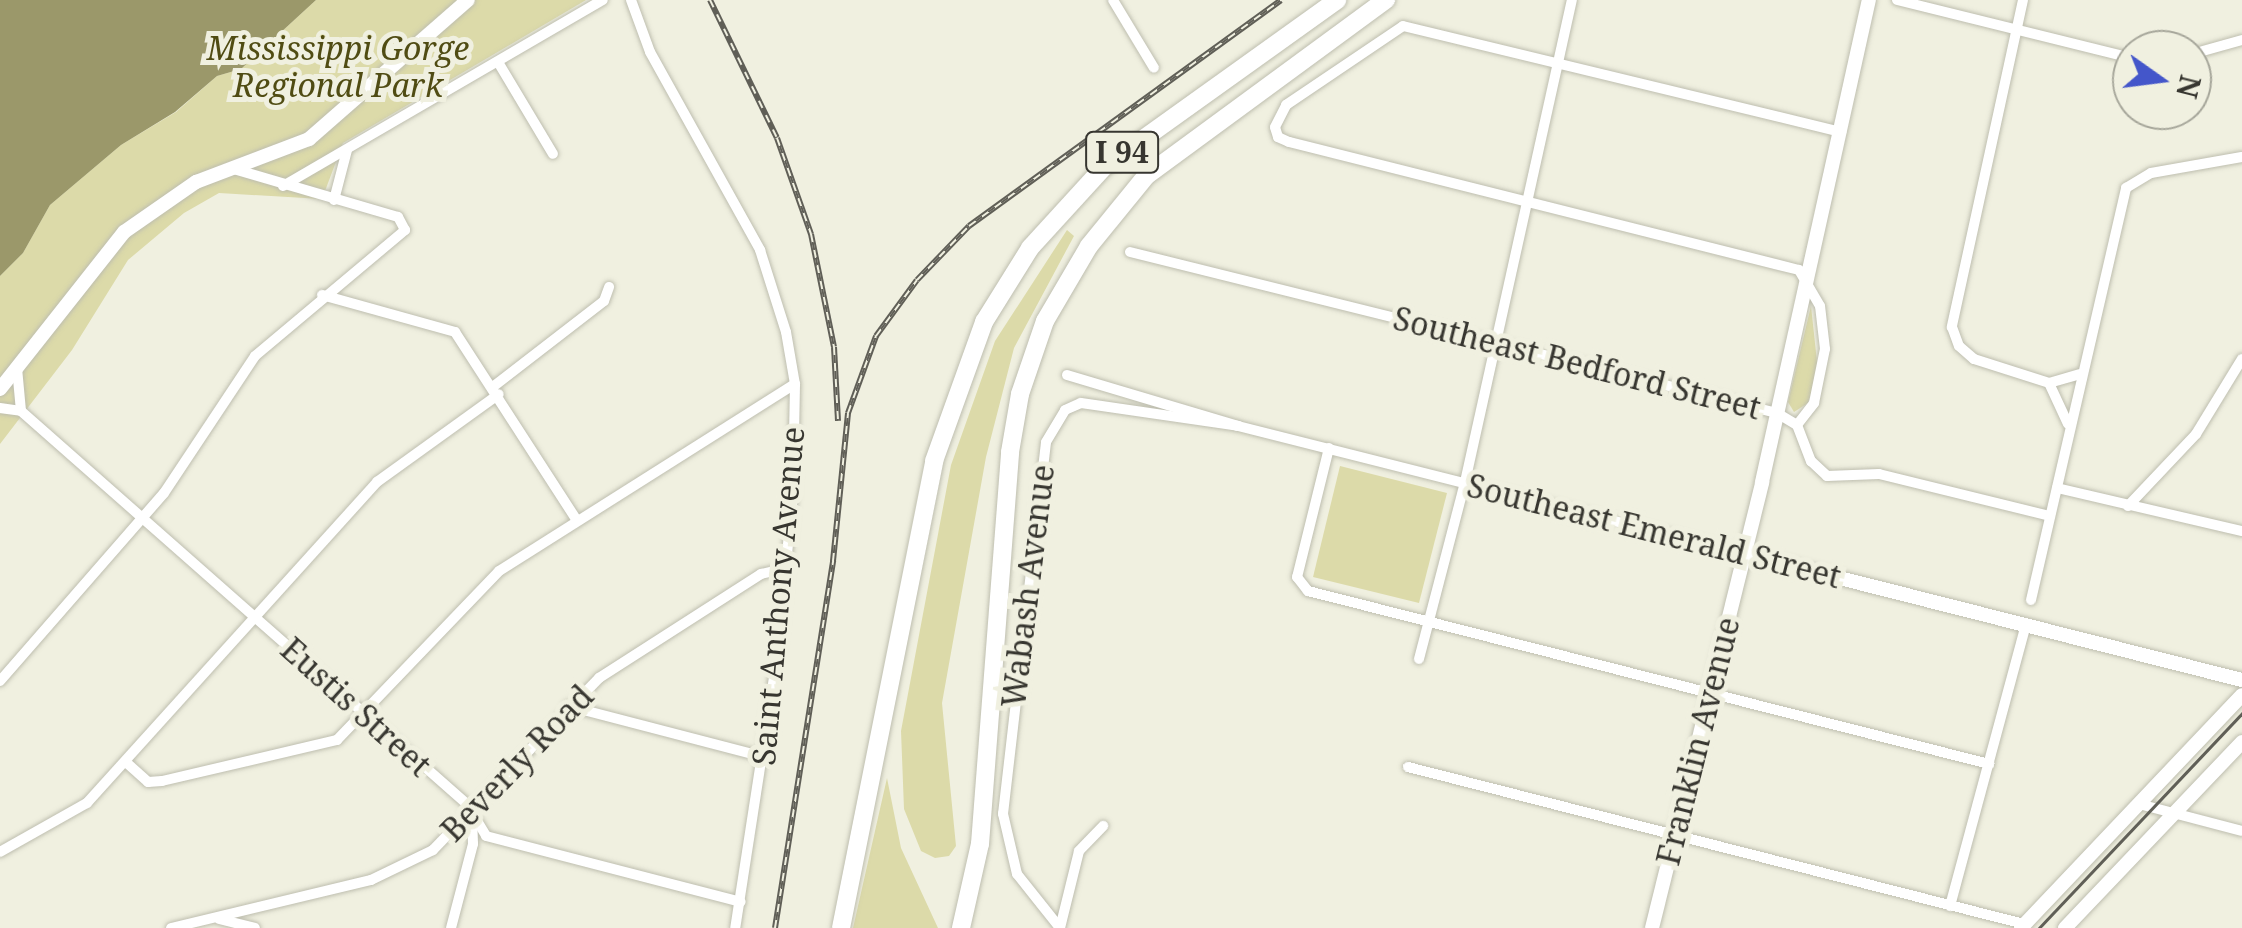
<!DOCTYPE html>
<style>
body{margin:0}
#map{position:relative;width:2242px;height:928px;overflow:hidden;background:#f0f0e0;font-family:"Noto Serif",serif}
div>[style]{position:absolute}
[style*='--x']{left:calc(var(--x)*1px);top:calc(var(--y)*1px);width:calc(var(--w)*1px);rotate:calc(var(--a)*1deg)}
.green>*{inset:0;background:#dcdaa9}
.water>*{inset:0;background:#9b986a}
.roads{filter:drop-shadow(0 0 2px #bebeaf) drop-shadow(0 0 2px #bebeaf)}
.street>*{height:10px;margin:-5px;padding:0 5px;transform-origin:5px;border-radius:5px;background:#fff}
.secondary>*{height:14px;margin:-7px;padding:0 7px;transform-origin:7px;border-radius:7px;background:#fff}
.highway>*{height:18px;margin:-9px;padding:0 9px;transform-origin:9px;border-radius:9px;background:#fff}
.tram>*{height:2.5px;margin:-1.25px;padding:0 1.25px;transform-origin:1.25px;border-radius:1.25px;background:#605f57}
.rail>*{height:6px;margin-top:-3px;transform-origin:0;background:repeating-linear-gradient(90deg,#f0f0e0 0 8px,#605f57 0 16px);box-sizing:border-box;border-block:2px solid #605f57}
span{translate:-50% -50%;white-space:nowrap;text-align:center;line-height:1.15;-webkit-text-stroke:10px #f0f0e0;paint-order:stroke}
.shield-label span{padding:2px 8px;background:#f0f0e0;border:2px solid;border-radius:8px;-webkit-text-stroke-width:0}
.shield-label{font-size:30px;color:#373630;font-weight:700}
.park-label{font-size:32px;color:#504c13;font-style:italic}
.street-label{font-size:32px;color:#373630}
.north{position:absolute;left:2112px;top:30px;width:100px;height:100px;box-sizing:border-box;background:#f0f0e0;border:2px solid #a6a69a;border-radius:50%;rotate:104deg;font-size:28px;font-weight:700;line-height:40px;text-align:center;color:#373630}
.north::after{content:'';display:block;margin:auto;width:35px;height:45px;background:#4456ca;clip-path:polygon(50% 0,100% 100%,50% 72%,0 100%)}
</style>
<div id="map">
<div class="green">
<i style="clip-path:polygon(316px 0,586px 0,343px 143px,322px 199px,219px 193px,184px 213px,128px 260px,72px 350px,0 444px,0 276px,23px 253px,50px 205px,121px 145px,176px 112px,217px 76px,241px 69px)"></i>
<i style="clip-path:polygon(1067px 230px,1074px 236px,1014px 348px,986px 457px,942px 703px,956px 846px,949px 856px,935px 858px,921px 851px,904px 809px,901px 731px,951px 465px,995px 341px)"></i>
<i style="clip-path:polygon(1811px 306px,1818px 371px,1808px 403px,1794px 412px,1788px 402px)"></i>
<i style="clip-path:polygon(1340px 466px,1447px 493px,1419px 603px,1313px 577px)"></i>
<i style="clip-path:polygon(887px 778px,901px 848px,938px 928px,853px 928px)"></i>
</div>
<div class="water">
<i style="clip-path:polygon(0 0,316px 0,241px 69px,217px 76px,175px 112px,121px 145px,50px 205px,23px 253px,0 276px)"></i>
</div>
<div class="roads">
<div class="street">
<i style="--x:631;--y:0;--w:55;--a:69.9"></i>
<i style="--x:650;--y:52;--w:227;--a:60.9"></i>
<i style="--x:760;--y:250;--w:86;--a:72.4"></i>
<i style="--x:786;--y:332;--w:53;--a:80.2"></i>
<i style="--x:795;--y:384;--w:108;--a:91.1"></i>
<i style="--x:793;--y:492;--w:167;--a:95.5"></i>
<i style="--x:777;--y:658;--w:273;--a:98.8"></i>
<i style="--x:1113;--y:0;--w:79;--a:58.9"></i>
<i style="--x:1897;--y:0;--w:242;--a:13.9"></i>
<i style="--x:2023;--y:0;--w:335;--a:102.3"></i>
<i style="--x:1952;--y:327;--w:20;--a:70"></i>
<i style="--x:1959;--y:346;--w:20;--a:41"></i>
<i style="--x:1974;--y:359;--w:79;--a:17.7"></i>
<i style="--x:2049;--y:383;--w:45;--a:65.1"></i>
<i style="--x:2192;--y:54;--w:52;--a:-15.6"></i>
<i style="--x:498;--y:62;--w:107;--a:59.1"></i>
<i style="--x:283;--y:186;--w:370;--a:-30.2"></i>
<i style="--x:334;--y:200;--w:52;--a:-75.4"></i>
<i style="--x:1130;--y:252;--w:667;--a:13.97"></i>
<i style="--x:1777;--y:413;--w:23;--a:31"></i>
<i style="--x:1797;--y:425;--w:39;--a:69"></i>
<i style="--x:1811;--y:461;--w:22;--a:43"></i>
<i style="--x:1827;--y:476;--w:52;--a:-2.2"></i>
<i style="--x:1879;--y:474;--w:176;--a:13.8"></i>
<i style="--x:322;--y:295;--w:138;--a:15.5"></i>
<i style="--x:455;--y:332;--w:223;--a:57.1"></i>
<i style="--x:17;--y:368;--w:43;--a:84.7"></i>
<i style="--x:1067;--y:375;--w:178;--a:16.6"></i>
<i style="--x:1238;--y:426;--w:523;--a:14.17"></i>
<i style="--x:2049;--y:383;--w:32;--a:-16"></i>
<i style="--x:494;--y:386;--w:139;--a:-37.7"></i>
<i style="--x:604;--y:301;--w:15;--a:-70"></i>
<i style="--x:0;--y:408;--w:21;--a:8"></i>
<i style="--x:21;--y:411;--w:594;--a:41.39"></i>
<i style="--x:467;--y:804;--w:37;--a:59"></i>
<i style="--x:486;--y:836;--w:263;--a:14.5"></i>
<i style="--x:1797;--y:425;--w:28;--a:-52"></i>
<i style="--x:1814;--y:403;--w:55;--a:-78.5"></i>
<i style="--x:1825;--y:349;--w:43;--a:-96.6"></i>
<i style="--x:1820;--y:306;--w:42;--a:-120.3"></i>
<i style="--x:1799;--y:270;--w:526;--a:-165.91"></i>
<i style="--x:1289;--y:142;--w:12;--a:-156"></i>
<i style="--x:1278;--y:137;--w:10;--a:-107"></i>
<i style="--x:1275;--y:127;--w:25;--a:-63"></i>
<i style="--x:1286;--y:105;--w:141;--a:-34"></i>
<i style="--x:1403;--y:26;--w:451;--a:13.6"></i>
<i style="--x:1329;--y:448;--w:133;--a:103.9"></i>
<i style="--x:1297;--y:577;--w:18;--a:52"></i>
<i style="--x:1308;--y:591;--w:703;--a:14.25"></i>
<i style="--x:2057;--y:488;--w:190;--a:13.1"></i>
<i style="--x:2128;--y:506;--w:99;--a:-46.6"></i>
<i style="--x:2196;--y:434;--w:88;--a:-58.5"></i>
<i style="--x:2031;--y:600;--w:423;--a:-77"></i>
<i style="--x:2126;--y:188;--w:29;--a:-31"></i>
<i style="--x:2151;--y:173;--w:92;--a:-10"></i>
<i style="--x:1419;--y:659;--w:183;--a:-75.4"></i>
<i style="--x:1465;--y:482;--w:494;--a:-77.5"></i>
<i style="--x:0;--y:681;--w:249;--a:-48.9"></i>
<i style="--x:164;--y:493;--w:164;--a:-56.4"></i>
<i style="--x:255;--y:356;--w:196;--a:-40"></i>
<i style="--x:405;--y:230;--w:15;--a:-118"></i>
<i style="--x:398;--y:217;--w:175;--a:-163.7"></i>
<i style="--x:568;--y:706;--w:203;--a:14.6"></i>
<i style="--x:128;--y:764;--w:27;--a:42"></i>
<i style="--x:148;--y:782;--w:14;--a:-4"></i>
<i style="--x:162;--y:781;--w:180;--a:-13.2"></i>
<i style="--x:337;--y:740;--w:234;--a:-46.2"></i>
<i style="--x:499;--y:571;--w:350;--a:-32.3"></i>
<i style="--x:1408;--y:767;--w:636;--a:14.3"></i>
<i style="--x:2139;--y:804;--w:106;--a:14.7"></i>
<i style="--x:0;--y:852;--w:100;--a:-29.4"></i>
<i style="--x:87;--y:803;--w:433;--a:-47.9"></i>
<i style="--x:377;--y:482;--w:150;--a:-35.8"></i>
<i style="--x:1950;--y:906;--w:291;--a:-74.9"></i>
<i style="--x:219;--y:919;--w:37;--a:14"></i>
<i style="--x:171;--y:928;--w:206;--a:-13.5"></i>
<i style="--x:371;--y:880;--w:69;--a:-25.8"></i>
<i style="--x:433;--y:850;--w:239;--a:-46"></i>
<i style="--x:599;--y:678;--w:193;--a:-32.7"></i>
<i style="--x:761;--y:574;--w:26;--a:-13"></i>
<i style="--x:451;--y:928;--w:87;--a:-75.3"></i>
<i style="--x:473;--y:844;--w:27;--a:-92"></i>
<i style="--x:1060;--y:928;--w:69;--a:-128.5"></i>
<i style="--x:1017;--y:874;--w:62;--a:-103.1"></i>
<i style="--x:1003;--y:814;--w:374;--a:-83.4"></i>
<i style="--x:1046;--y:442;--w:37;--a:-59"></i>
<i style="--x:1065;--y:410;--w:17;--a:-24"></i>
<i style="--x:1081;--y:403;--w:159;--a:8.3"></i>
<i style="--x:1060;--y:928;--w:79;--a:-76.1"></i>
<i style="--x:1079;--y:851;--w:35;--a:-46"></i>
</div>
<div class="secondary">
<i style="--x:0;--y:389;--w:200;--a:-51.7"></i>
<i style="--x:124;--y:232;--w:88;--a:-34.8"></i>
<i style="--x:196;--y:182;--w:121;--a:-20.8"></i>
<i style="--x:309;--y:139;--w:211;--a:-41.2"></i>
<i style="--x:1745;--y:554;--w:513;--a:14.23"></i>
<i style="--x:1652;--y:928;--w:459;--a:-76.1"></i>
<i style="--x:1762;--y:482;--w:494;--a:-77.5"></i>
<i style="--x:2021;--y:928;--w:321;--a:-46.5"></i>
<i style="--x:2065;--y:928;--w:257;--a:-46.4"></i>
</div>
<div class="highway">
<i style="--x:841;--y:928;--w:476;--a:-78.7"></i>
<i style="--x:934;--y:461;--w:148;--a:-70.2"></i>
<i style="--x:984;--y:322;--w:87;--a:-58.1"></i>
<i style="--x:1030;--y:248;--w:110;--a:-47.6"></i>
<i style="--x:1104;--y:167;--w:287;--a:-35.6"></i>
<i style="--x:961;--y:928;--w:86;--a:-77.3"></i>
<i style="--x:980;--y:844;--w:393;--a:-85.6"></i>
<i style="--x:1010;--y:452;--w:59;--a:-80.2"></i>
<i style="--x:1020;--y:394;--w:77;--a:-71.1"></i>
<i style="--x:1045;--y:321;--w:87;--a:-59.6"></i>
<i style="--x:1089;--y:246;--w:90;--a:-50.8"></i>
<i style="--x:1146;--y:176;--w:298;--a:-36.3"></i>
</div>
</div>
<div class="tram">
<i style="--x:2039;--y:928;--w:296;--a:-46.6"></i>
</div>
<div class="rail">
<i style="--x:710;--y:0;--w:153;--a:64.1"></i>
<i style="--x:777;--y:138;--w:102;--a:70.5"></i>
<i style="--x:811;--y:234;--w:115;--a:78.5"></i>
<i style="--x:834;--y:347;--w:74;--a:86.9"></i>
<i style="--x:775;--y:928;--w:372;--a:-81"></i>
<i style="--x:833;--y:561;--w:149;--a:-84.2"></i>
<i style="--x:848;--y:413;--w:82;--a:-70"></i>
<i style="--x:876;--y:336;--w:69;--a:-53.8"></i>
<i style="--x:917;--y:280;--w:75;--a:-46.1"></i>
<i style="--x:969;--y:226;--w:385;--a:-35.9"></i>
</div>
<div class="shield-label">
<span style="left:1122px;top:152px">I 94</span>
</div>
<div class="park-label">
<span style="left:338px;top:67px">Mississippi Gorge<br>Regional Park</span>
</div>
<div class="street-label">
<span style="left:1577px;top:363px;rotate:14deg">Southeast Bedford Street</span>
<span style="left:1654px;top:531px;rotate:14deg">Southeast Emerald Street</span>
<span style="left:1028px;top:586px;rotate:-83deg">Wabash Avenue</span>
<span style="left:778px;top:596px;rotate:-85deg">Saint Anthony Avenue</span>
<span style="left:356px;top:707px;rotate:42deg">Eustis Street</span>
<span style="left:1698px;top:741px;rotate:-76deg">Franklin Avenue</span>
<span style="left:517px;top:763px;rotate:-46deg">Beverly Road</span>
</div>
<div class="north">N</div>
</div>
